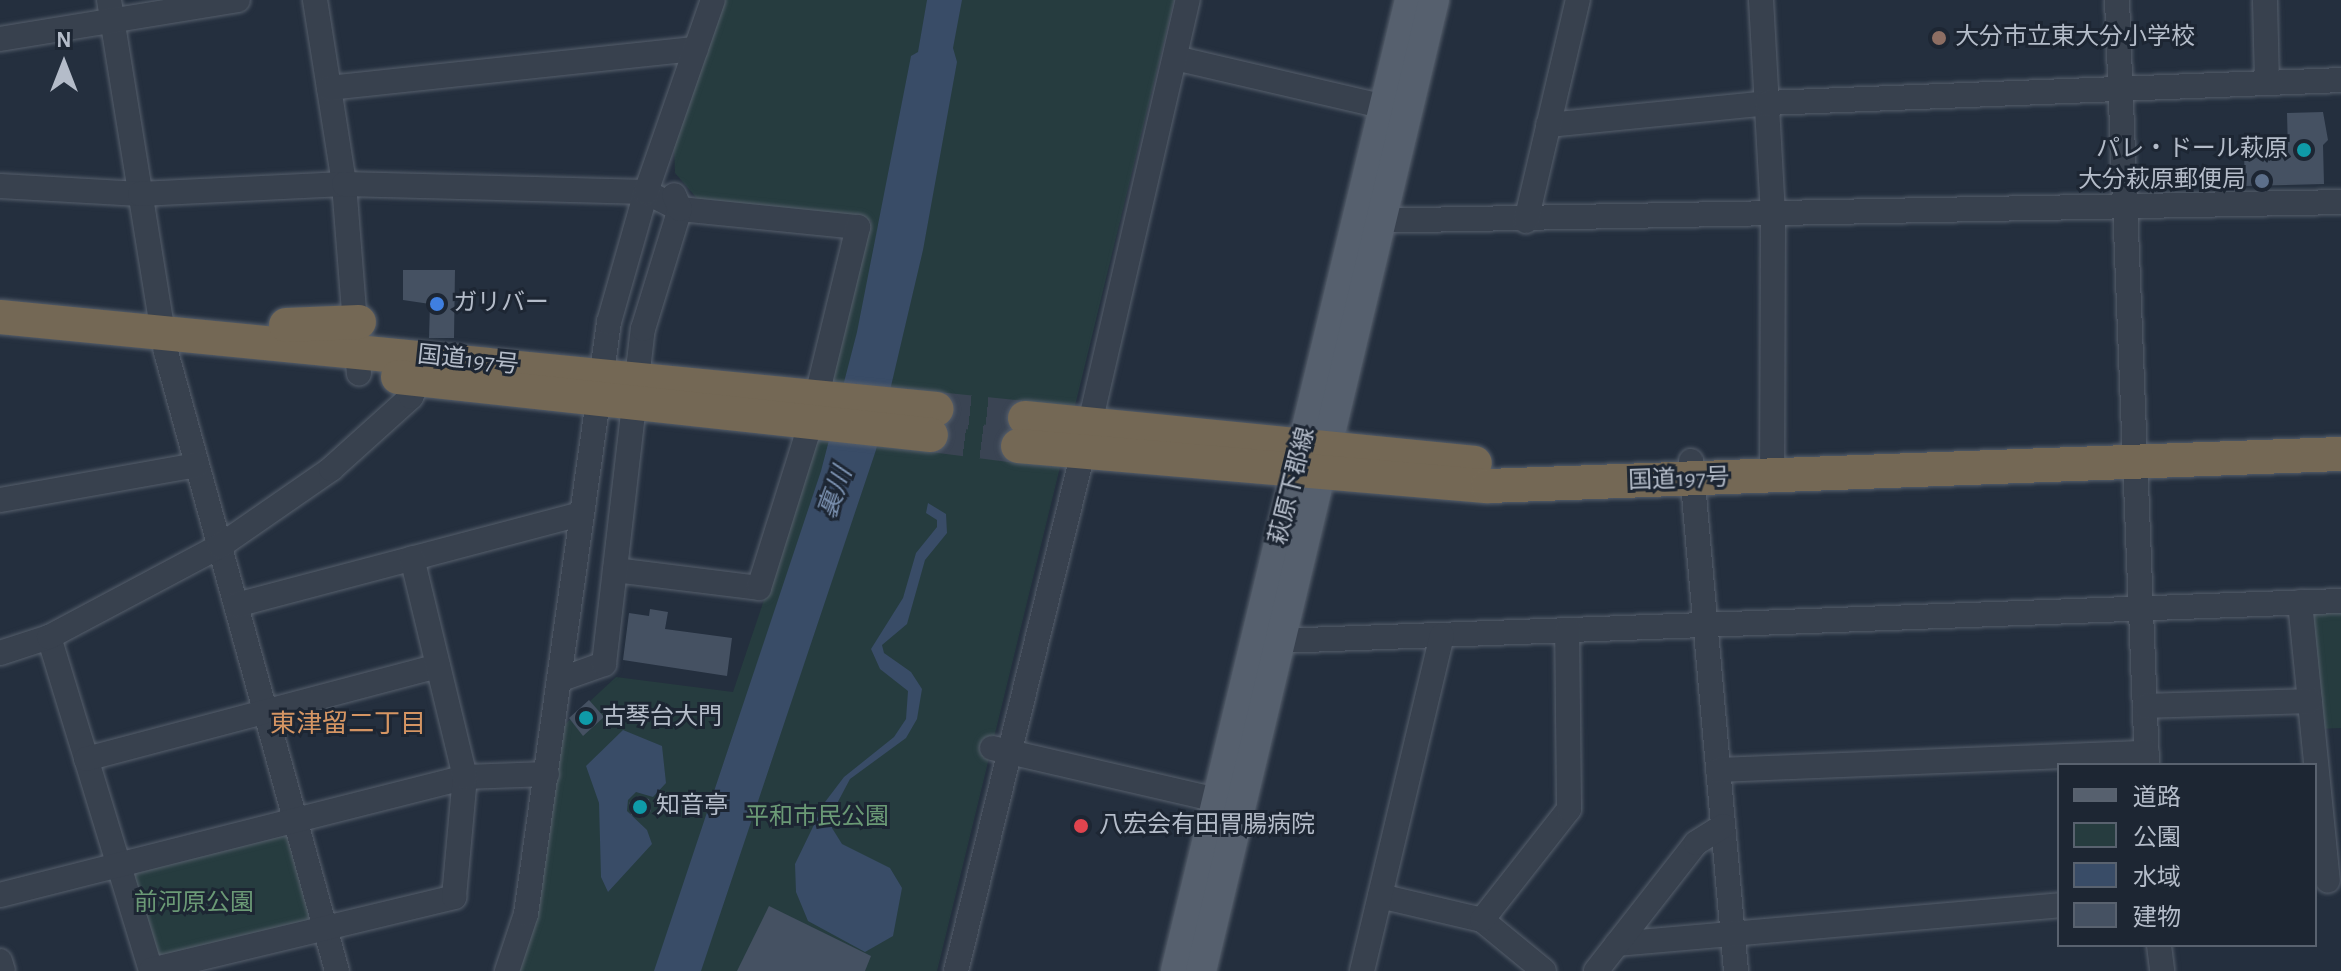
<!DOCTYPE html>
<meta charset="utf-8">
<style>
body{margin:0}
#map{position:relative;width:2341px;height:971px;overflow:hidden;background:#242f3e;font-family:"Alegreya Sans","Noto Sans JP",sans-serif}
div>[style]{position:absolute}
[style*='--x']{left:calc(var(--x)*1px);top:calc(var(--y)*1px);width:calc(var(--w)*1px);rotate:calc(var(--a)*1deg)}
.green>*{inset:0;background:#263c3f}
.water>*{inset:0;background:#394c67}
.building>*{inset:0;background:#455162}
.highway-tunnel>*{height:34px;margin-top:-17px;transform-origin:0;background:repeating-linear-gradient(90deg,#3a4453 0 34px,transparent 0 51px)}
.roads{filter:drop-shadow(0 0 2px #565f6c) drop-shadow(0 0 2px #565f6c)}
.minor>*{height:24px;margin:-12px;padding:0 12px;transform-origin:12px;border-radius:12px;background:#38414e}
.major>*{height:30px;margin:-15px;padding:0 15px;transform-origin:15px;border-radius:15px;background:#56606e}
.highway>*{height:34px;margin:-17px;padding:0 17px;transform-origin:17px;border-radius:17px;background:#746855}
.dots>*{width:22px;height:22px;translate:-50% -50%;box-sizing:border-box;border:4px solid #1d2633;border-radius:50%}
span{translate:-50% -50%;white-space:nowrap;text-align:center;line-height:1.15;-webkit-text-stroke:6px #1d2633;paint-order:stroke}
.poi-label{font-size:24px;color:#b4bcc9}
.left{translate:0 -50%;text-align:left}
.right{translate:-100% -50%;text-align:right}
.street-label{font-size:24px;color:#b4bcc9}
.park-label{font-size:24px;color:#6b9a76}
.water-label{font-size:26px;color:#7c92b1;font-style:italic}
.neighbourhood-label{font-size:26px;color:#d59563}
.legend{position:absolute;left:2057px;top:763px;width:260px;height:184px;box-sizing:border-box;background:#1d2633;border:2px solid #59626f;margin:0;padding:10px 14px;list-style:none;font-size:24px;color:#b4bcc9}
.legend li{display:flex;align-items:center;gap:16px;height:40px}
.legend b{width:40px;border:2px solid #59626f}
.north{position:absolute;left:24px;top:24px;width:80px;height:80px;-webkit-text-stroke:6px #1d2633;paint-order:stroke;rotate:0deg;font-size:22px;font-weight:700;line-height:32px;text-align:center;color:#b4bcc9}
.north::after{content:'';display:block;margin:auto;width:28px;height:36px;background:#b4bcc9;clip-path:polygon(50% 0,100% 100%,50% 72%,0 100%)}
</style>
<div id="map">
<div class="green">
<i style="clip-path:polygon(725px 0,1174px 0,937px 971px,515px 971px,560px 729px,616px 677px,733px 692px,812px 457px,871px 221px,701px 203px,675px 173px,674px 147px)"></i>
<i style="clip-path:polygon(2341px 611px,2341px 728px,2318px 729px,2310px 613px)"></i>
<i style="clip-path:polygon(280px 831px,288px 837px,311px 919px,307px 927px,156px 959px,131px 878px,135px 868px)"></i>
</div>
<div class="water">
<i style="clip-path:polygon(927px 0,962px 0,953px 48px,957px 62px,923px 250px,876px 450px,701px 971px,654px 971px,821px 471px,857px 332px,911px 56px,918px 52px)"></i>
<i style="clip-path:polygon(928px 503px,946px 514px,947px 533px,925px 560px,907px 624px,882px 645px,884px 653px,911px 672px,922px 689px,917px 719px,906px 738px,850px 779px,832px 813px,832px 828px,842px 844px,890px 868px,902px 888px,893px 936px,865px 952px,808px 921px,796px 892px,795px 864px,825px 802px,844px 777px,894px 737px,906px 719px,908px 691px,880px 669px,871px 649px,903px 598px,916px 553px,937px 527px,937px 520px,926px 513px)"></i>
<i style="clip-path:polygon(623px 730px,662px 746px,666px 783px,653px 797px,636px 792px,628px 800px,627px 811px,647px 830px,652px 844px,608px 892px,601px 877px,599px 803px,586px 766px)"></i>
</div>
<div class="building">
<i style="clip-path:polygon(2323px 112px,2328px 140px,2323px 145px,2324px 184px,2245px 186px,2244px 153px,2288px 152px,2287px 113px)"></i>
<i style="clip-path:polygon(403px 270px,455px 270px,454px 338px,429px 338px,430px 304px,403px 300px)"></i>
<i style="clip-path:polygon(650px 609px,668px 612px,665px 629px,732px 638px,727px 676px,623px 660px,629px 613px,649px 616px)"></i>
<i style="clip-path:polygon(589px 700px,604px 717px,583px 736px,569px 718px)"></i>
<i style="clip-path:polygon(638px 796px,649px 799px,651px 811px,642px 818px,631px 815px,629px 803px)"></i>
<i style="clip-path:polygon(769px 906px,871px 956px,865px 971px,737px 971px)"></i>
</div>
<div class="highway-tunnel">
<i style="--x:936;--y:409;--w:89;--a:5.8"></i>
<i style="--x:931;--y:435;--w:88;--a:7.2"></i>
</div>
<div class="roads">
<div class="minor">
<i style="--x:109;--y:0;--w:357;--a:80.8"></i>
<i style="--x:166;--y:352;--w:642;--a:74.56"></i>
<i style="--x:315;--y:0;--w:186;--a:81"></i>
<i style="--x:344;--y:184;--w:190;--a:85.5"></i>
<i style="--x:1761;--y:0;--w:215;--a:86.8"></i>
<i style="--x:1773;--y:215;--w:243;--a:90.2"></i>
<i style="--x:2117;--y:0;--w:766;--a:87.75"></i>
<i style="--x:2265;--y:1;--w:82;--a:88.6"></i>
<i style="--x:0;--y:39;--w:241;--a:-9.3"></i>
<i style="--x:1175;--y:58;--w:230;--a:13.1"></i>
<i style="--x:329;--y:88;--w:369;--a:-6.1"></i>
<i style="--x:1548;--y:125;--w:220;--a:-5.7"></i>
<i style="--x:1767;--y:103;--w:574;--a:-2.29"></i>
<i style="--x:0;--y:186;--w:140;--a:3.3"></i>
<i style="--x:140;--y:194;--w:204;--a:-2.8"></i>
<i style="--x:344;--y:184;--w:302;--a:1.5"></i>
<i style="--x:646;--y:192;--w:38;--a:27"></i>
<i style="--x:680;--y:209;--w:179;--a:5.8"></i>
<i style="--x:858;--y:227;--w:173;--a:103.7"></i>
<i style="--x:1364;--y:221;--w:977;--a:-1.11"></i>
<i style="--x:1526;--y:221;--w:227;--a:-76.8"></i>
<i style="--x:1090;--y:423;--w:434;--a:-77"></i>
<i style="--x:1691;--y:461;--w:512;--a:84.96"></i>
<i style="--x:0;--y:500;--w:200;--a:-10.1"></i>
<i style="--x:615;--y:570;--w:145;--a:7.1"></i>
<i style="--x:759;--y:588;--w:174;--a:-72.6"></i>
<i style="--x:2300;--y:602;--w:280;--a:84.3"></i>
<i style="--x:236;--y:605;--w:356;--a:-14.8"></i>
<i style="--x:49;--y:637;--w:349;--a:73"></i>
<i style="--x:1279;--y:641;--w:1063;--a:-2.16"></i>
<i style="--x:0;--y:653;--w:52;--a:-18.1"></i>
<i style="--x:49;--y:637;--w:194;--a:-28"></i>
<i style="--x:220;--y:546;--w:135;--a:-34.7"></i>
<i style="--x:331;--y:469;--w:108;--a:-42"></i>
<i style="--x:411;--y:397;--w:19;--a:-65"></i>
<i style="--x:559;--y:680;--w:48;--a:-19.6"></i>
<i style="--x:604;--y:664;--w:337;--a:-83.4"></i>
<i style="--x:643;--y:329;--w:126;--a:-72.9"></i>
<i style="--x:680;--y:209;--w:15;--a:-113"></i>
<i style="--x:2145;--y:706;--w:165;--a:-1.7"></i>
<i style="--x:992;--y:748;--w:249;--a:13"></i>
<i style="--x:86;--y:759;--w:364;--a:-14.8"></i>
<i style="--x:1718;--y:770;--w:429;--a:-2.3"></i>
<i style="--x:0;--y:895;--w:480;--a:-14.2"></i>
<i style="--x:465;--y:777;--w:82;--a:-2.1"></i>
<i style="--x:1380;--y:896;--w:105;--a:13.2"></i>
<i style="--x:1482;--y:920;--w:80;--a:39.4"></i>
<i style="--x:1482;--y:920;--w:141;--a:-51.9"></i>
<i style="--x:1569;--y:809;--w:179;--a:-90.6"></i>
<i style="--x:1617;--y:944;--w:444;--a:-5"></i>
<i style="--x:2159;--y:945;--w:26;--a:83"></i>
<i style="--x:0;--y:961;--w:10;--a:73"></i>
<i style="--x:151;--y:970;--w:312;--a:-13.5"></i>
<i style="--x:454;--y:897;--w:121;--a:-84.8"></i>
<i style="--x:465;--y:777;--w:225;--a:-103.6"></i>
<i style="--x:507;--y:971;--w:60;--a:-71.6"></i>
<i style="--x:526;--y:914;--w:598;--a:-82.02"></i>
<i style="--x:609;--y:322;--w:135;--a:-74.1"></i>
<i style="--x:646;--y:192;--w:203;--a:-70.8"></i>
<i style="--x:956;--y:971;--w:534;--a:-76.25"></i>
<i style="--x:1362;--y:971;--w:345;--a:-76.6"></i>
<i style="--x:1596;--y:971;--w:162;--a:-52"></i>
<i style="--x:1696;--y:843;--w:32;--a:-32"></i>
</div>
<div class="major">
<i style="--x:1176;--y:971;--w:999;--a:-76.45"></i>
<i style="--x:1201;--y:971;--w:999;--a:-76.51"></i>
</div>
<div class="highway">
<i style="--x:0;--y:317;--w:941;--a:5.61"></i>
<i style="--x:286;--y:325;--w:73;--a:-2.4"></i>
<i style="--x:398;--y:377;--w:536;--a:6.21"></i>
<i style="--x:1025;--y:418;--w:452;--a:5.7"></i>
<i style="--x:1018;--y:446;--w:472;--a:4.9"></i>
<i style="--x:1488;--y:486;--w:854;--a:-2.15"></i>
</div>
</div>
<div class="dots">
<i style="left:1939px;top:38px;background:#8d6e63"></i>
<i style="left:2304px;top:150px;background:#0f9aa8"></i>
<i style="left:2262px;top:181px;background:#5c6f8a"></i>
<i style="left:437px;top:304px;background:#3f7fe0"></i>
<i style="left:586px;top:718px;background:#0f9aa8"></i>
<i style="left:640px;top:807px;background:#0f9aa8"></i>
<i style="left:1081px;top:826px;background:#e0444e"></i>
</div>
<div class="poi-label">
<span class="left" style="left:1955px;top:38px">大分市立東大分小学校</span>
<span class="right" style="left:2288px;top:150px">パレ・ドール萩原</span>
<span class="right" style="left:2246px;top:181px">大分萩原郵便局</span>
<span class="left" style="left:453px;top:304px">ガリバー</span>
<span class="left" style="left:602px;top:718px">古琴台大門</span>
<span class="left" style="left:656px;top:807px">知音亭</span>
<span class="left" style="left:1099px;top:826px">八宏会有田胃腸病院</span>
</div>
<div class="street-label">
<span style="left:468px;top:361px;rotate:6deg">国道197号</span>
<span style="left:1679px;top:480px;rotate:-2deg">国道197号</span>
<span style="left:1293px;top:486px;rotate:-76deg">萩原下郡線</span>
</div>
<div class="park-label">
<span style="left:817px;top:818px">平和市民公園</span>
<span style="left:194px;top:904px">前河原公園</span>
</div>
<div class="water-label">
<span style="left:836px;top:493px;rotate:-70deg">裏川</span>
</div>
<div class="neighbourhood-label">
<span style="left:348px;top:725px">東津留二丁目</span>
</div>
<ul class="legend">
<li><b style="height:10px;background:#56606e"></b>道路</li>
<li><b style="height:22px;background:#263c3f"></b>公園</li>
<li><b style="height:22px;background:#394c67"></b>水域</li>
<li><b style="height:22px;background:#455162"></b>建物</li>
</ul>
<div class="north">N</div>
</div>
